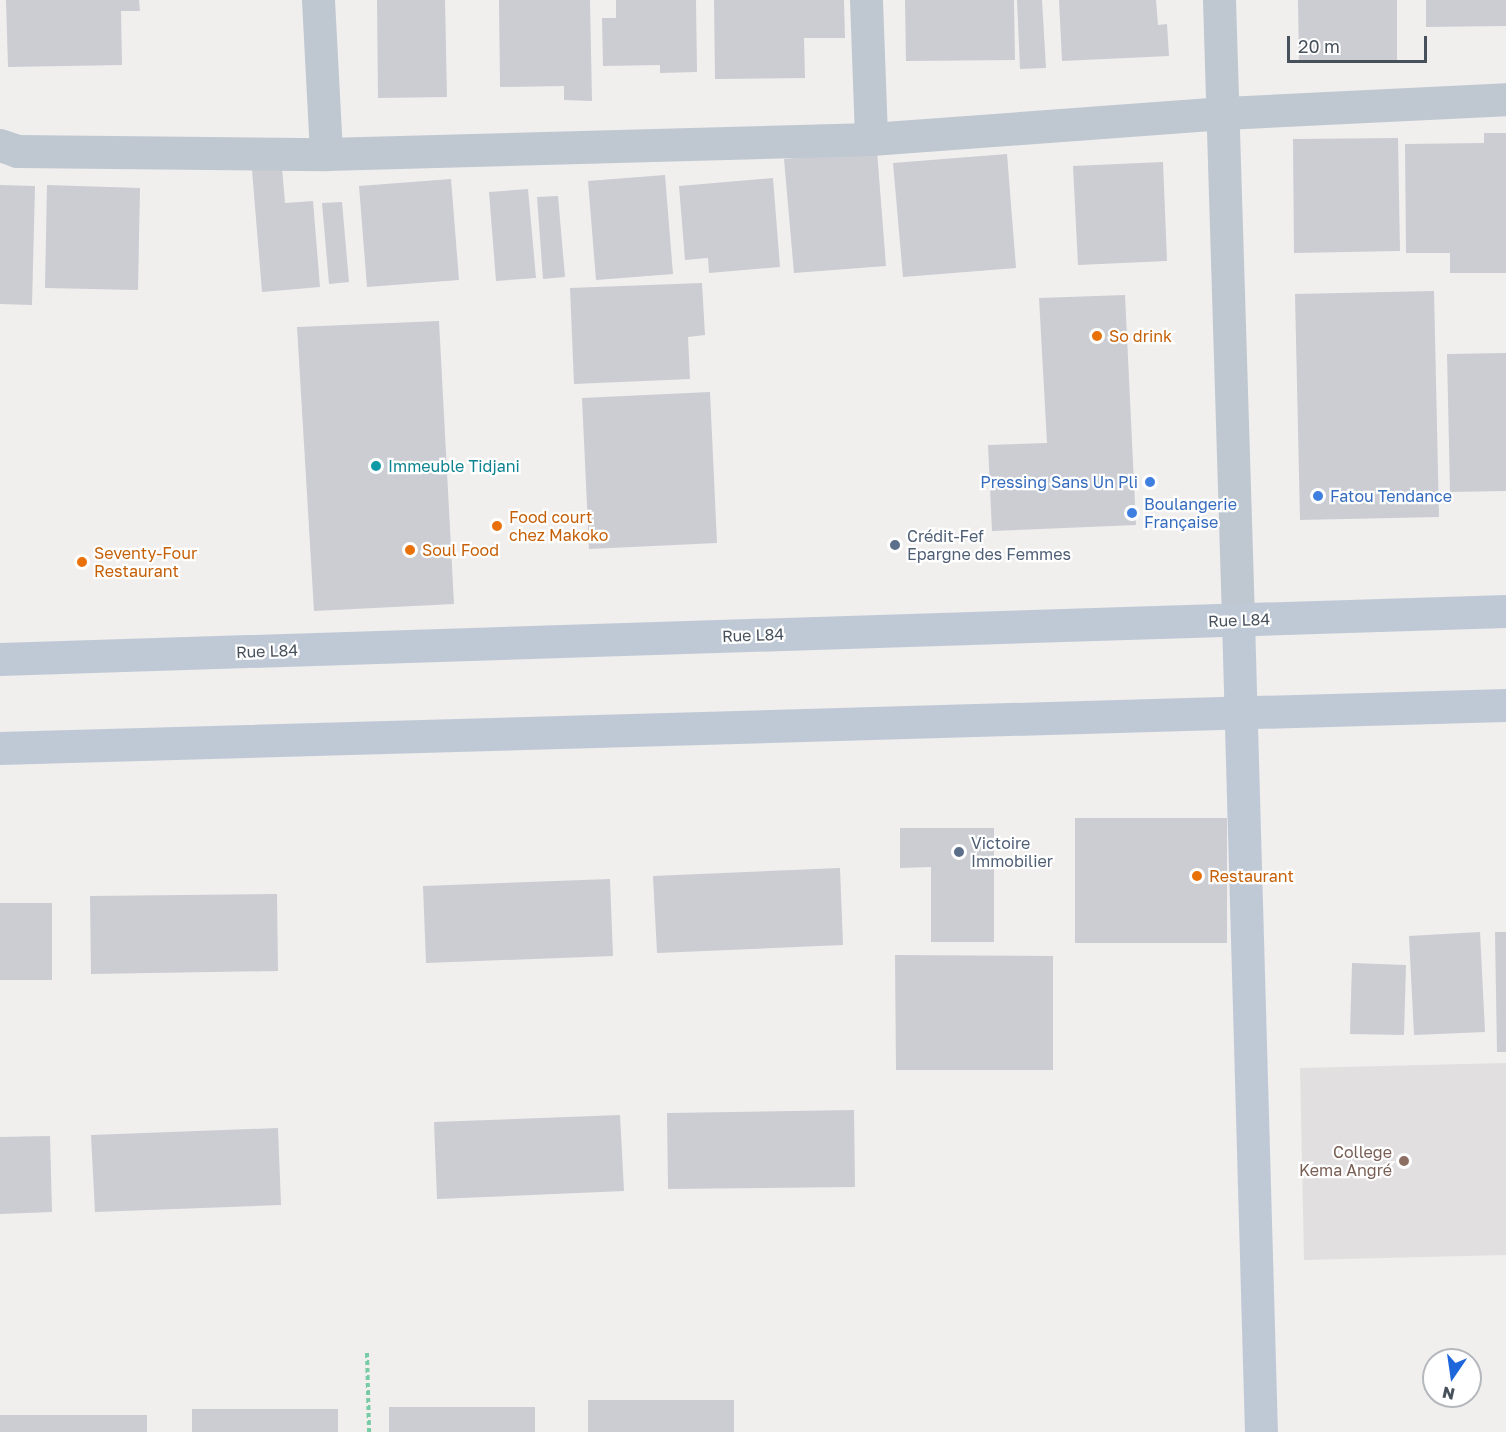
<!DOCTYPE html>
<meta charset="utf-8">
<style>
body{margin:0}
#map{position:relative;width:1506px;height:1432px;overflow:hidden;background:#f1eeee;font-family:"Golos Text",sans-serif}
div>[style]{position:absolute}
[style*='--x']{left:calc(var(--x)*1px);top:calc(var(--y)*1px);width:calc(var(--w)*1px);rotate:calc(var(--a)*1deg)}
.education>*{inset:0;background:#e2dfe0}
.building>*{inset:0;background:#cbcdd3}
.path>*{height:4px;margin-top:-2px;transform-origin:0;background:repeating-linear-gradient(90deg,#76cba5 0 4.5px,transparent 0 7.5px)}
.street>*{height:33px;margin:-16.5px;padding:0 16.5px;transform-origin:16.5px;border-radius:16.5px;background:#bfc8d0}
.secondary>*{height:33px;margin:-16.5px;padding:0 16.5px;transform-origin:16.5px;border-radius:16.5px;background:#bfc9d5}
.dots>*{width:16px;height:16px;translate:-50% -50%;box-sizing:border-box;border:3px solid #fff;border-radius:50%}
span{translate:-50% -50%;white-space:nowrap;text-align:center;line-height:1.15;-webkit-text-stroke:4.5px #fff;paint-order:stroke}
.food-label{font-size:16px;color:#c56008}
.left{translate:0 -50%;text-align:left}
.culture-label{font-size:16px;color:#0d838f}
.shop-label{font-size:16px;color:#366cbe}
.right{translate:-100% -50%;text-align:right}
.service-label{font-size:16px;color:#4e5e75}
.street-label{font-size:16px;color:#47515b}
.education-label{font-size:16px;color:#785e54}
.north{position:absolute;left:1422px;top:1348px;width:60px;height:60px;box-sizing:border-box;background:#fff;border:2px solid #b5b9bd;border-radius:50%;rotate:193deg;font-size:16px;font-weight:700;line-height:24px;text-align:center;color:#47515b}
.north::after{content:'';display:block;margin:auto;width:21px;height:27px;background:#1e67db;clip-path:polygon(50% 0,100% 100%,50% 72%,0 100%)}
.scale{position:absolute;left:1287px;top:36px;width:140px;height:27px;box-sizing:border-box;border:3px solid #47515b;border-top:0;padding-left:8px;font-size:18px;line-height:21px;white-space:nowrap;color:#47515b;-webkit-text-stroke:4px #fff;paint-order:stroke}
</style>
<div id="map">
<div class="education">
<i style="clip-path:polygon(1506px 1063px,1506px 1255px,1304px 1260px,1300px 1068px)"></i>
</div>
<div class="building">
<i style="clip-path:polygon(6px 0,139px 0,140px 11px,121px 11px,122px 65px,8px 67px)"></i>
<i style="clip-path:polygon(377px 0,445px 0,447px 97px,378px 98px)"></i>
<i style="clip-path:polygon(499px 0,590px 0,592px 101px,564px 100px,564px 86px,500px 87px)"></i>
<i style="clip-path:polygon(616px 0,696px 0,697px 72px,660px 73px,660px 65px,603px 66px,602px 18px,616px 18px)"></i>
<i style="clip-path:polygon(714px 0,844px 0,845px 38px,804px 38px,805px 78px,715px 79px)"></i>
<i style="clip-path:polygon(905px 0,1014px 0,1015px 60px,906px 61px)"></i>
<i style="clip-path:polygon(1017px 0,1042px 0,1046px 68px,1020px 69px)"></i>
<i style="clip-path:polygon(1059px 0,1156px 0,1158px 25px,1167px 24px,1169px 56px,1062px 61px)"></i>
<i style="clip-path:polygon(1298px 0,1397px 0,1397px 61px,1299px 62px)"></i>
<i style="clip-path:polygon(1426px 0,1506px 0,1506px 26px,1426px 27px)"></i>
<i style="clip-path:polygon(1484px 133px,1506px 133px,1506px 273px,1450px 273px,1450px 253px,1406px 253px,1405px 144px,1484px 143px)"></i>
<i style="clip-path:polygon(1398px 138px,1400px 251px,1294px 253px,1293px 139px)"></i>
<i style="clip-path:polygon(877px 151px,886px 266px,794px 273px,784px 159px)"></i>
<i style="clip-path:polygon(1007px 154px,1016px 268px,903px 277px,893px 163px)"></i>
<i style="clip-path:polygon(1163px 162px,1167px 261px,1078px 265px,1073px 166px)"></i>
<i style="clip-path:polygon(282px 167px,285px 203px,313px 201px,320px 287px,262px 292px,252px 170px)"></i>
<i style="clip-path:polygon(665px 175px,673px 274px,596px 280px,588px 181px)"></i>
<i style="clip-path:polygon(773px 178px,780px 267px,709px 273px,708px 258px,685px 260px,679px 186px)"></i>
<i style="clip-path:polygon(451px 179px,459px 280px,367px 287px,359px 186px)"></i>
<i style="clip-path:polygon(0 185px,35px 186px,32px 305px,0 304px)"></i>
<i style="clip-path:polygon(47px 185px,140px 188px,138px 290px,45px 288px)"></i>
<i style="clip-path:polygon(528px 189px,536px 278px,496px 281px,489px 192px)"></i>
<i style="clip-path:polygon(558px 196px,565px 277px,543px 279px,537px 197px)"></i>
<i style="clip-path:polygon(342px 202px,349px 282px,329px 284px,322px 203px)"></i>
<i style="clip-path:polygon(702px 283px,705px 335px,688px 337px,690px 379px,574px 384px,570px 288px)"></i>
<i style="clip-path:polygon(1434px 291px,1439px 517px,1300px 520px,1295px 294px)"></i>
<i style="clip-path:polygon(1125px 295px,1136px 525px,992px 531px,988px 445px,1047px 443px,1039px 298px)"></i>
<i style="clip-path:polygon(439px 321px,454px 604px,314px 611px,297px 327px)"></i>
<i style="clip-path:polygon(1506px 353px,1506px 491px,1450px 492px,1447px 354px)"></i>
<i style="clip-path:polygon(710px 392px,717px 543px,589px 549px,582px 398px)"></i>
<i style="clip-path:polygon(1075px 818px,1227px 818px,1227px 943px,1075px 943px)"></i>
<i style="clip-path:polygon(900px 828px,994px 828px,994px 942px,931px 942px,931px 867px,900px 868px)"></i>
<i style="clip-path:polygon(840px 868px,843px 945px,657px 953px,653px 876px)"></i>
<i style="clip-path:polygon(610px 879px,613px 956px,426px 963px,423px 886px)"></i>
<i style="clip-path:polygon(277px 894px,278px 971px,91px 974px,90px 896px)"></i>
<i style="clip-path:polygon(0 903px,52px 903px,52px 980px,0 980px)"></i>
<i style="clip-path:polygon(1480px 932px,1485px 1032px,1414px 1035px,1409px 936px)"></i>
<i style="clip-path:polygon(1495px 932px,1506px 932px,1506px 1052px,1497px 1052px)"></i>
<i style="clip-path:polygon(895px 955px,1053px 956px,1053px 1070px,896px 1070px)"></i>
<i style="clip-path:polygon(1352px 963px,1406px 965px,1404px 1035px,1350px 1034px)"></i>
<i style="clip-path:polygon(854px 1110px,855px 1187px,668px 1189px,667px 1113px)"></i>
<i style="clip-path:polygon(620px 1115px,624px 1191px,437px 1199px,434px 1122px)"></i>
<i style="clip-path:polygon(278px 1128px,281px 1205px,95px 1212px,91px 1135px)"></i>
<i style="clip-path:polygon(50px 1136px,52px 1212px,0 1214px,0 1137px)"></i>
<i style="clip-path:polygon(588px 1400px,734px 1400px,734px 1432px,588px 1432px)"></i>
<i style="clip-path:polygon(389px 1407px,535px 1407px,535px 1432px,389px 1432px)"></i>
<i style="clip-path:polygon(192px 1409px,338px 1409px,338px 1432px,192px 1432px)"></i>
<i style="clip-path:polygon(0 1415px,147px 1415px,147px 1432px,0 1432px)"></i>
</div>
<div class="path">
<i style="--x:367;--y:1353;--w:79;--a:88.5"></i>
</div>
<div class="street">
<i style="--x:318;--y:0;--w:154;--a:87"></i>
<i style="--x:866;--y:0;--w:139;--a:87.9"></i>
<i style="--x:1219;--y:0;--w:620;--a:88.24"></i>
<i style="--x:0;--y:145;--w:18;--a:19"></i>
<i style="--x:17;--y:151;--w:309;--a:0.6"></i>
<i style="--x:326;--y:154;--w:545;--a:-1.58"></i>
<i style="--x:871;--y:139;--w:354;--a:-4.2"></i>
<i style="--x:1224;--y:113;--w:282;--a:-2.8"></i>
</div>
<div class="secondary">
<i style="--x:1238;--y:620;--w:812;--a:88.38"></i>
<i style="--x:0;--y:659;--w:1507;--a:-1.83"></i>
<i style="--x:0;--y:748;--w:1507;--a:-1.64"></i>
</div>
<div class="dots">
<i style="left:1097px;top:336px;background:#e8710a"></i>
<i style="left:376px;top:466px;background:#0f9aa8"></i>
<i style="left:1150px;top:482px;background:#3f7fe0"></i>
<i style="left:1318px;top:496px;background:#3f7fe0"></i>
<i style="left:1132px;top:513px;background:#3f7fe0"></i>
<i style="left:497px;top:526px;background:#e8710a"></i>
<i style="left:895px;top:545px;background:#5c6f8a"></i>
<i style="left:410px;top:550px;background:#e8710a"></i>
<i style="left:82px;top:562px;background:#e8710a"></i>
<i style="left:959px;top:852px;background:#5c6f8a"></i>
<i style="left:1197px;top:876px;background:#e8710a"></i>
<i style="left:1404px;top:1161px;background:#8d6e63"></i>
</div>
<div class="food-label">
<span class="left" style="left:1109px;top:336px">So drink</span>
<span class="left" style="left:509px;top:526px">Food court<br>chez Makoko</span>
<span class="left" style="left:422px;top:550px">Soul Food</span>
<span class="left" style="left:94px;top:562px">Seventy-Four<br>Restaurant</span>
<span class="left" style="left:1209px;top:876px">Restaurant</span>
</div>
<div class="culture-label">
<span class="left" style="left:388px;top:466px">Immeuble Tidjani</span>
</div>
<div class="shop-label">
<span class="right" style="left:1138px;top:482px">Pressing Sans Un Pli</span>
<span class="left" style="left:1330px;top:496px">Fatou Tendance</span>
<span class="left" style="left:1144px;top:513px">Boulangerie<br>Française</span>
</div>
<div class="service-label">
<span class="left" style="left:907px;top:545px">Crédit-Fef<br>Epargne des Femmes</span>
<span class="left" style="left:971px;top:852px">Victoire<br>Immobilier</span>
</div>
<div class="street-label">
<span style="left:1239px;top:620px;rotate:-2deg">Rue L84</span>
<span style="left:753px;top:635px;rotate:-2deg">Rue L84</span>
<span style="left:267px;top:651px;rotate:-2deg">Rue L84</span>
</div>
<div class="education-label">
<span class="right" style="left:1392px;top:1161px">College<br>Kema Angré</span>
</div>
<div class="north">N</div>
<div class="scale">20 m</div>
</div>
